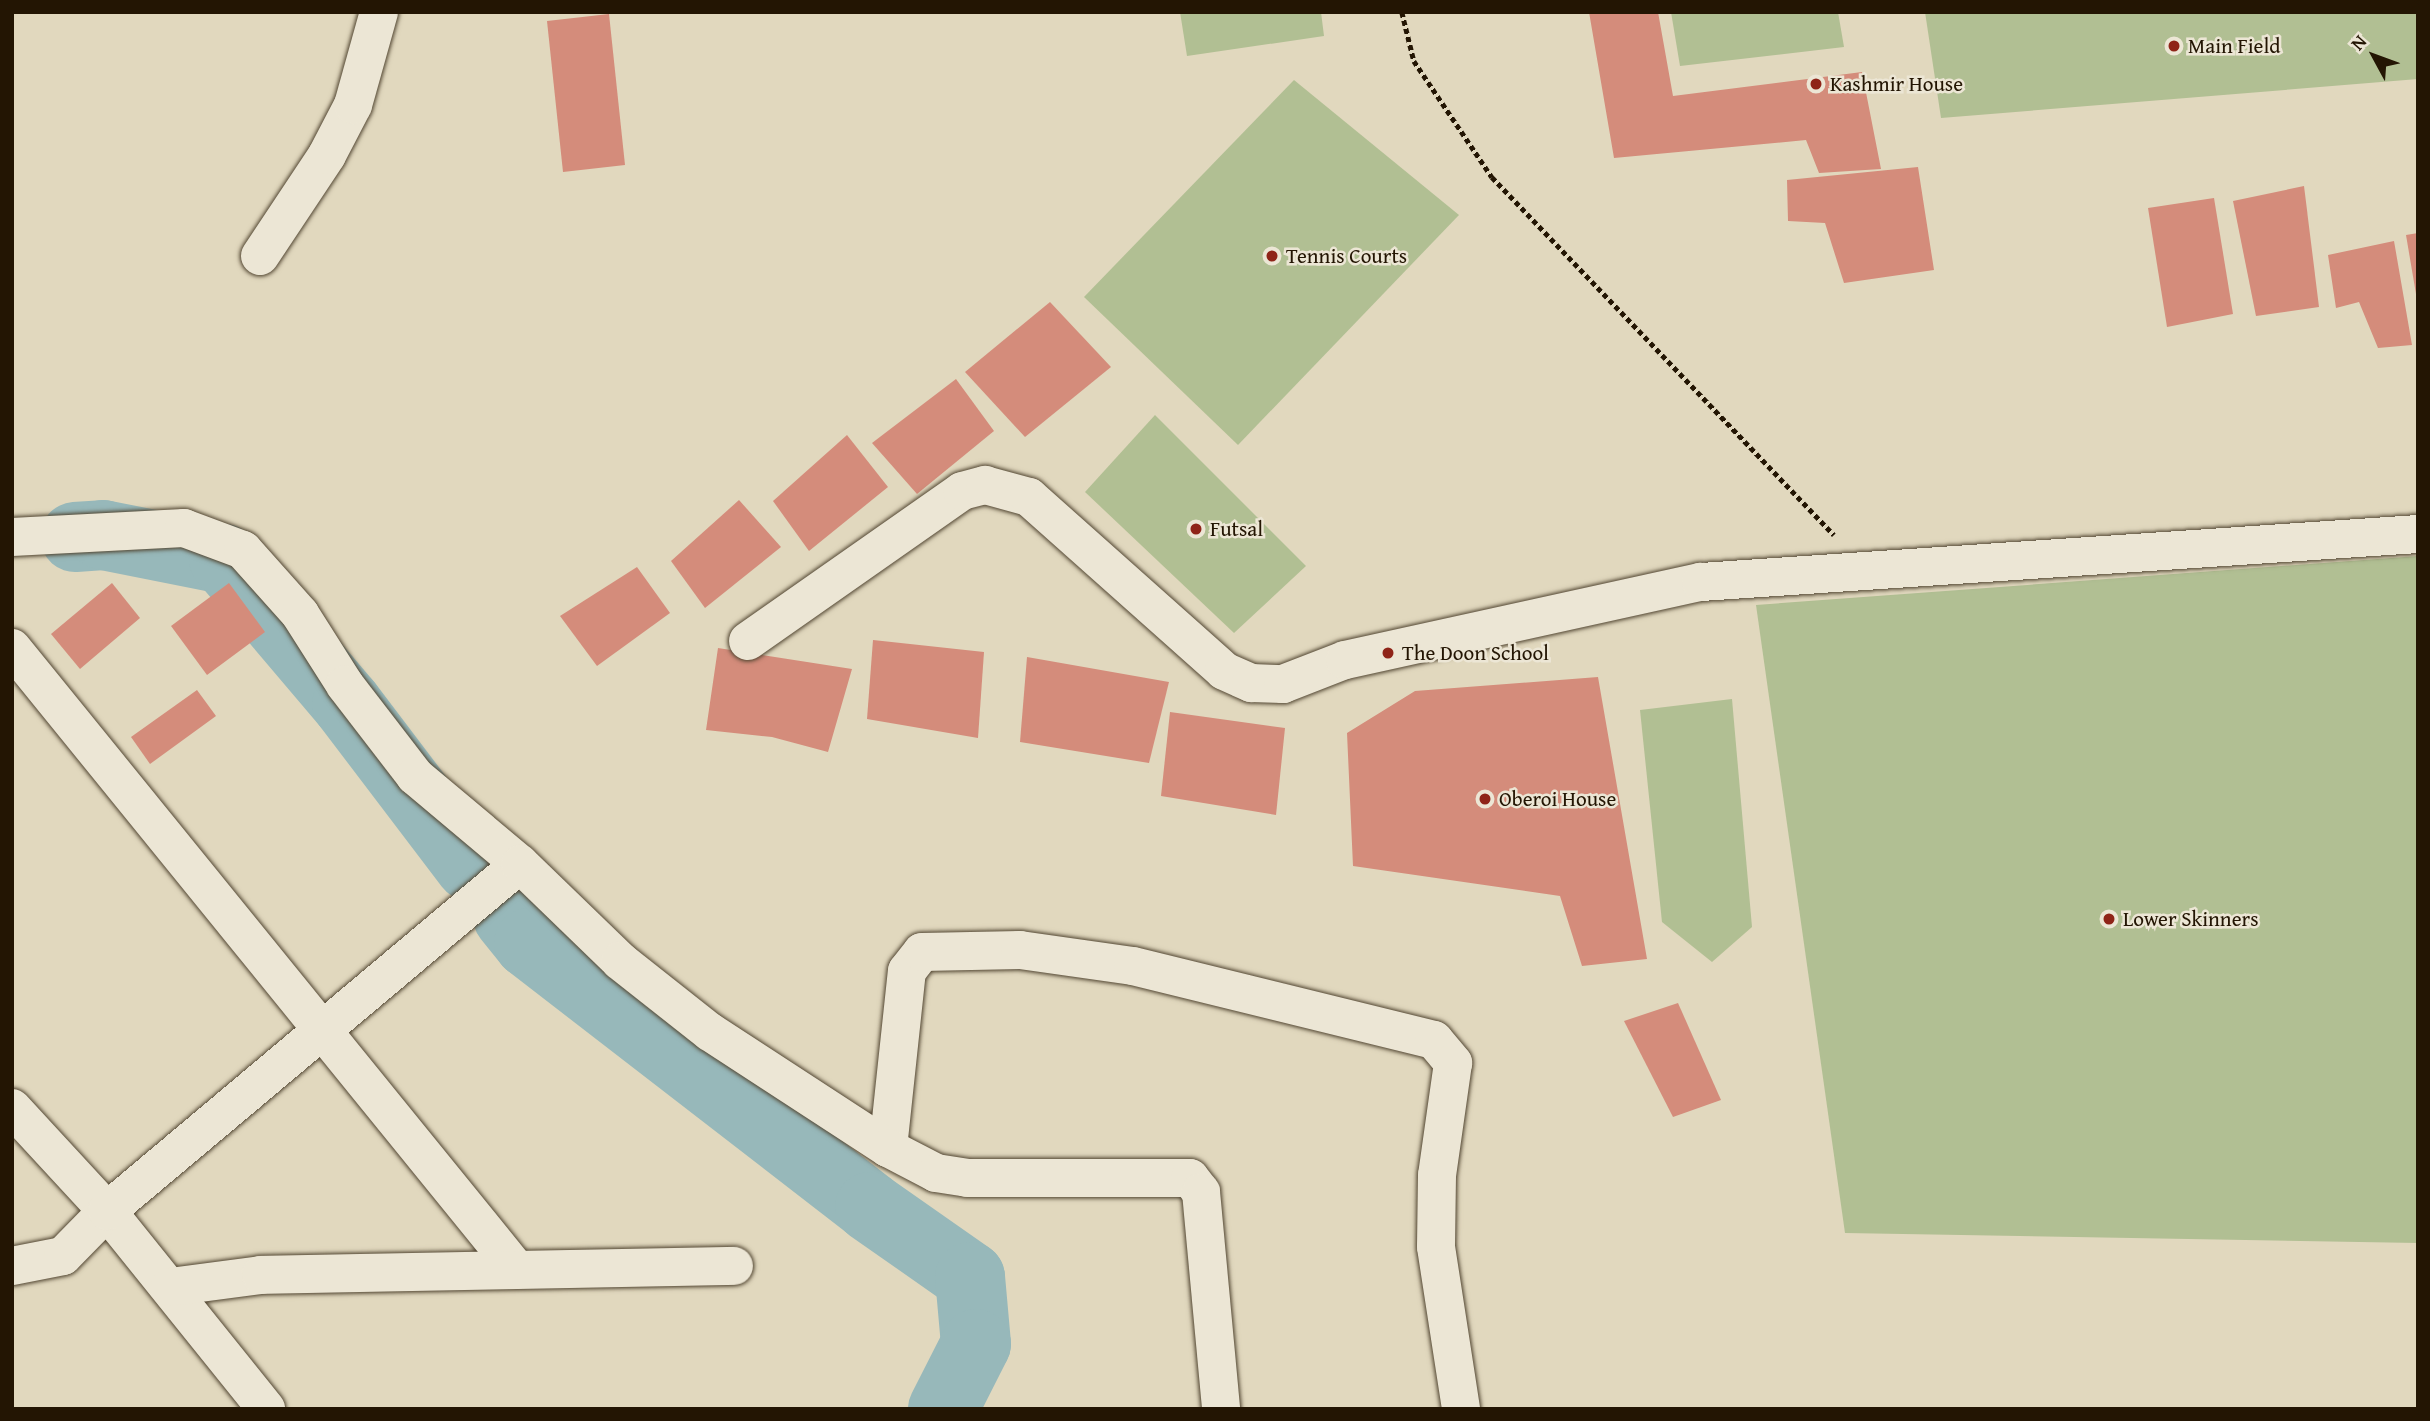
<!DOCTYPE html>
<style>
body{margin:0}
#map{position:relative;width:2430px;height:1421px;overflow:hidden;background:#e1d8be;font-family:"Gentium Book Plus",serif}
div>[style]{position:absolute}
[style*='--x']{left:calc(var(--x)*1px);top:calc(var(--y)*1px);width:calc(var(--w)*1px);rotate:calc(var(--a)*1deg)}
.green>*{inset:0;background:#b1bf93}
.river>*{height:70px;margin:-35px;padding:0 35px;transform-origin:35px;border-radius:35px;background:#97b8ba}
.building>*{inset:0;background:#d48c7b}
.path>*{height:4.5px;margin-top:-2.25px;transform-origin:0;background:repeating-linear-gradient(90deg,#231503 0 5px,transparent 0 8.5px)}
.roads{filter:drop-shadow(0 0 2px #524632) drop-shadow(0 0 2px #524632)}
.minor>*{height:38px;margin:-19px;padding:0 19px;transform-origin:19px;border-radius:19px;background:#ece6d5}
.dots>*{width:19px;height:19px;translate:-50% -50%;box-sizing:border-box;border:4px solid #ece6d5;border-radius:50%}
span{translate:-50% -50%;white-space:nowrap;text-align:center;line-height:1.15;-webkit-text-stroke:5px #ece6d5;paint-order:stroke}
.poi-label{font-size:21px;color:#231503}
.left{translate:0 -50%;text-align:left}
.frame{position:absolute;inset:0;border:14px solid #231503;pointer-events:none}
.north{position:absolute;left:2339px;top:21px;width:70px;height:70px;-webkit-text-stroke:5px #ece6d5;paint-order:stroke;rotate:311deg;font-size:19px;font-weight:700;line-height:28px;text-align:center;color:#231503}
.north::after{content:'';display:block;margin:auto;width:24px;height:32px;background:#231503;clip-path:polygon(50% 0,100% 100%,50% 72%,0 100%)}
</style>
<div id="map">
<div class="green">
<i style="clip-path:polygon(1180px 12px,1321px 12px,1324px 36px,1187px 56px)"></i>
<i style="clip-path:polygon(1671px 12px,1838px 12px,1844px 47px,1680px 66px)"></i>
<i style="clip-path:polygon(1925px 12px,2418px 12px,2418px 79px,1941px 118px)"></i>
<i style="clip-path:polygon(1294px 80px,1459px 215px,1238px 445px,1084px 297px)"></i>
<i style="clip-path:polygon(1155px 415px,1306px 566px,1234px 633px,1085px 492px)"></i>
<i style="clip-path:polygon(2418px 556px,2418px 1243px,1845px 1233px,1756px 605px)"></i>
<i style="clip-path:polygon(1732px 699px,1752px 927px,1712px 962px,1662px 922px,1640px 710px)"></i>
</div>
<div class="river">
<i style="--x:75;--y:537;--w:28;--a:-4"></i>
<i style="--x:103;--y:535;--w:123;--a:11.2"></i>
<i style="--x:224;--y:559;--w:190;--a:49.7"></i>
<i style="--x:347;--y:704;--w:203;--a:52.8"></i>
<i style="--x:508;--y:917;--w:33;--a:51"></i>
<i style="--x:529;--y:943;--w:431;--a:37.7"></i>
<i style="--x:870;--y:1207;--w:122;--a:35"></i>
<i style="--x:970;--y:1277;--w:67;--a:84.9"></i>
<i style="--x:976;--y:1344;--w:73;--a:116.9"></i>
</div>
<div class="building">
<i style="clip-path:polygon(1589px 12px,1658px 12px,1673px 96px,1862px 72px,1881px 169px,1819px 173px,1806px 140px,1614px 158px)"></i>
<i style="clip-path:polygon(609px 14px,625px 165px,563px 172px,547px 21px)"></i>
<i style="clip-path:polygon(1918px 167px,1934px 270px,1844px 283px,1825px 223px,1788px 221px,1787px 180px)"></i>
<i style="clip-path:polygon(2304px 186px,2319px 307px,2256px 316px,2233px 201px)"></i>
<i style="clip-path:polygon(2214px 198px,2233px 314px,2167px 327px,2148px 208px)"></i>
<i style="clip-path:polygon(2418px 233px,2418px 294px,2416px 294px,2406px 235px)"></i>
<i style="clip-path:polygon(2394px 241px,2412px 345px,2378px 348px,2359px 302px,2336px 308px,2328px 255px)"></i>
<i style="clip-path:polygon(1050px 302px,1111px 367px,1025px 437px,965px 372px)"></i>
<i style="clip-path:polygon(956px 379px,994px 431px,917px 494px,872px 443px)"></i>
<i style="clip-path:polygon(847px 435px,888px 487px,809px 551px,773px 501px)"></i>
<i style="clip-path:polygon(739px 500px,781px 547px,705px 608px,671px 561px)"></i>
<i style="clip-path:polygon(637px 567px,670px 613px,597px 666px,560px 616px)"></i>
<i style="clip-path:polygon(112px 583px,140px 618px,80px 669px,51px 634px)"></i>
<i style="clip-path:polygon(229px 583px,265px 632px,207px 675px,171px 626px)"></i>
<i style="clip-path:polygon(873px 640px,984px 652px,978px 738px,867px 719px)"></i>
<i style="clip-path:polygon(718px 648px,852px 669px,828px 752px,772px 737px,706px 730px)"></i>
<i style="clip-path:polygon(1027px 657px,1169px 682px,1149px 763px,1020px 742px)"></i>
<i style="clip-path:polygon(1598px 677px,1647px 959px,1582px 966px,1560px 896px,1353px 866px,1347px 733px,1415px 691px)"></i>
<i style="clip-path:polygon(197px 690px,216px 716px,150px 764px,131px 737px)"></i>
<i style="clip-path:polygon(1170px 712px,1285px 728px,1276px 815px,1161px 796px)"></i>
<i style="clip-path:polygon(1678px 1003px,1721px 1100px,1673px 1117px,1624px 1021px)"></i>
</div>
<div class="path">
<i style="--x:1402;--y:12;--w:50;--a:76.2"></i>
<i style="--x:1414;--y:61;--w:140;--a:56.1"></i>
<i style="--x:1492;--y:177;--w:495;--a:46.3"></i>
</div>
<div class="roads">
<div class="minor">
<i style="--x:260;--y:256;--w:121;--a:-56.4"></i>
<i style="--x:327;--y:155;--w:56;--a:-62.5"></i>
<i style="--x:353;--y:105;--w:97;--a:-74.4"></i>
<i style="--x:12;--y:537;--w:172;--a:-3"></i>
<i style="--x:184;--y:528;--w:63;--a:20.4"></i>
<i style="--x:243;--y:550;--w:86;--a:48.3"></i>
<i style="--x:300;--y:614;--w:84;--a:57.6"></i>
<i style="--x:345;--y:685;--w:115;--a:52.4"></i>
<i style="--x:415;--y:776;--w:137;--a:40"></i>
<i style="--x:748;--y:641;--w:261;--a:-35"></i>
<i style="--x:962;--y:491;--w:24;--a:-15"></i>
<i style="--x:985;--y:485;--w:46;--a:15.3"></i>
<i style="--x:1029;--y:497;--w:261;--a:41.7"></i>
<i style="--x:1224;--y:671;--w:30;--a:24"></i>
<i style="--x:1251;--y:683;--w:32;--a:2"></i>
<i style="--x:1283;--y:684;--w:66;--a:-21.2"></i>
<i style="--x:1345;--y:660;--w:364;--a:-12.4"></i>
<i style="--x:1701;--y:582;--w:719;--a:-3.83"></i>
<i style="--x:12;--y:648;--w:801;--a:50.93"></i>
<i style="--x:12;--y:1108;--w:140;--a:47.3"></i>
<i style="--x:107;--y:1211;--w:254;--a:51.2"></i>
<i style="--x:888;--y:1148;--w:178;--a:-83.9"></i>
<i style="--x:907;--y:971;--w:24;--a:-52"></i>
<i style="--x:922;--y:952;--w:98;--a:-1.2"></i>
<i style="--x:1020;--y:950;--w:114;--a:8.1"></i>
<i style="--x:1133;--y:966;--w:310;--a:13.8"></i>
<i style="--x:1434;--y:1040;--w:30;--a:50"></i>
<i style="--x:1453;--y:1063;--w:113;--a:98.1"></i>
<i style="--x:1437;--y:1175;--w:72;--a:90.8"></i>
<i style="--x:1436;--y:1247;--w:164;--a:81.2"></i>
<i style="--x:12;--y:1266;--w:52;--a:-11.1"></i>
<i style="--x:63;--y:1256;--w:63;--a:-45.6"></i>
<i style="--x:107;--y:1211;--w:539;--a:-40.04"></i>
<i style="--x:520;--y:864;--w:139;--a:44.1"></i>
<i style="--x:620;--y:961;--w:115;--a:38.3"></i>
<i style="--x:710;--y:1032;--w:212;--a:33.1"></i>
<i style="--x:888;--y:1148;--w:54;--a:27.5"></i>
<i style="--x:936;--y:1173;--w:31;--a:9"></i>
<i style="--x:967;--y:1178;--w:223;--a:0"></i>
<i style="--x:1190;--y:1178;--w:18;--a:52"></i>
<i style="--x:1201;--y:1192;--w:218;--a:84.7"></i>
<i style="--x:170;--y:1287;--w:92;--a:-7.5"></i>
<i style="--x:261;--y:1275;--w:473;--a:-1.1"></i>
</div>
</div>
<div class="dots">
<i style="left:2174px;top:46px;background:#8f2418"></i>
<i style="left:1816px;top:84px;background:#8f2418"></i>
<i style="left:1272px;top:256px;background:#8f2418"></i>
<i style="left:1196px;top:529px;background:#8f2418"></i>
<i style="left:1388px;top:653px;background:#8f2418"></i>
<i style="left:1485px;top:799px;background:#8f2418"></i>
<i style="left:2109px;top:919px;background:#8f2418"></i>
</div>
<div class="poi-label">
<span class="left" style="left:2188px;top:46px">Main Field</span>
<span class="left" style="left:1830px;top:84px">Kashmir House</span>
<span class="left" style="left:1286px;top:256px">Tennis Courts</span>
<span class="left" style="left:1210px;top:529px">Futsal</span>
<span class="left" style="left:1402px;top:653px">The Doon School</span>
<span class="left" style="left:1499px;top:799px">Oberoi House</span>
<span class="left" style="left:2123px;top:919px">Lower Skinners</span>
</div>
<div class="frame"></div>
<div class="north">N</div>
</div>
